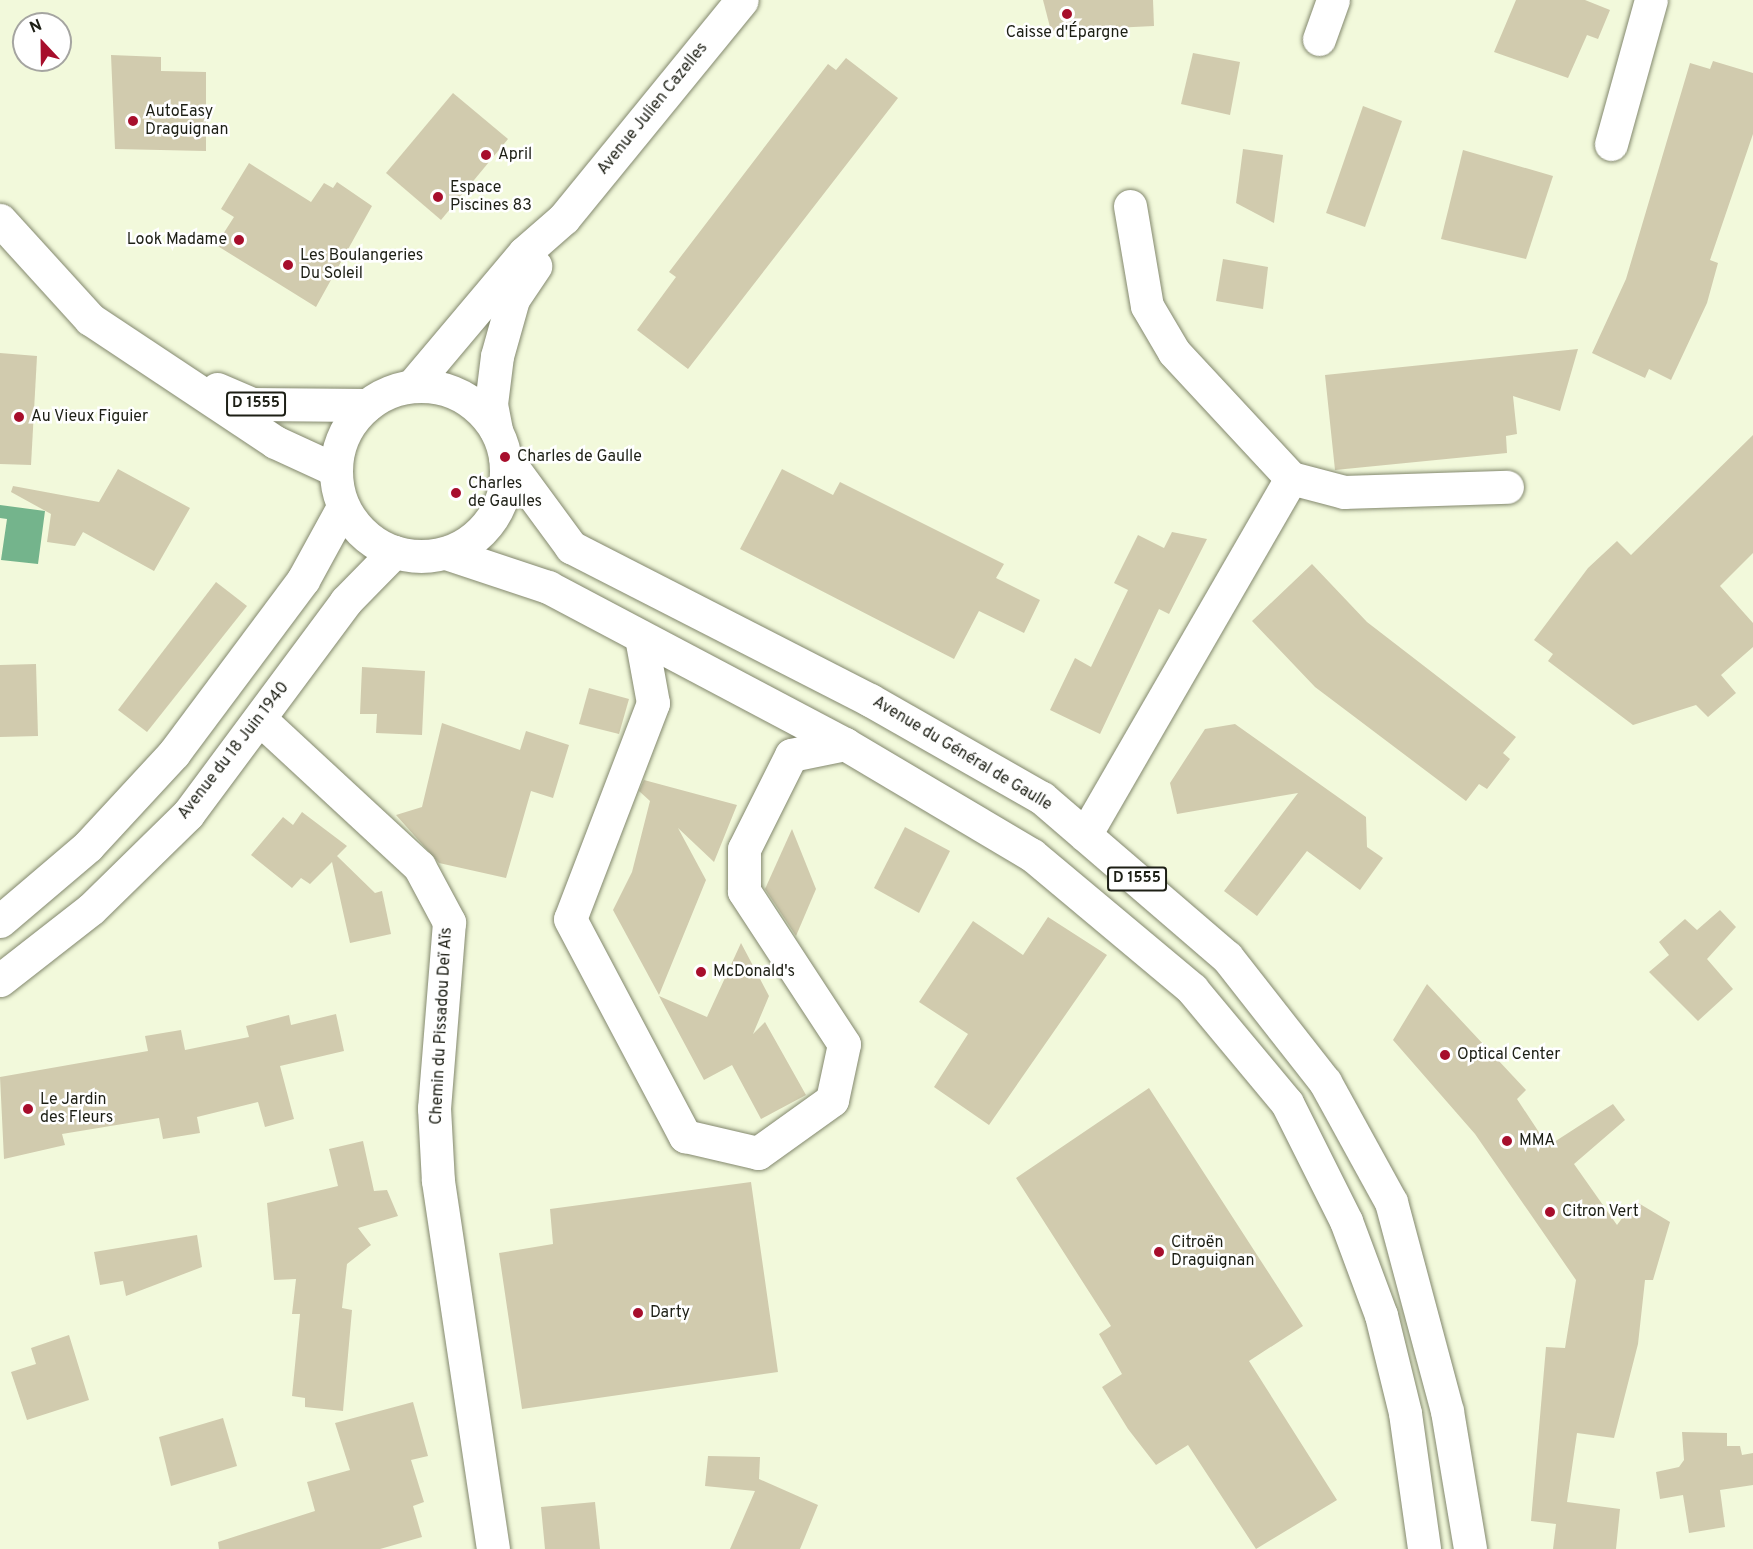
<!DOCTYPE html>
<meta charset="utf-8">
<style>
body{margin:0}
#map{position:relative;width:1753px;height:1549px;overflow:hidden;background:#f2f9db;font-family:Overpass,sans-serif}
div>[style]{position:absolute}
[style*='--x']{left:calc(var(--x)*1px);top:calc(var(--y)*1px);width:calc(var(--w)*1px);rotate:calc(var(--a)*1deg)}
.water>*{inset:0;background:#74b48c}
.building>*{inset:0;background:#d1cbae}
.roads{filter:drop-shadow(0 0 2px #83886e) drop-shadow(0 0 2px #83886e)}
.minor>*{height:33px;margin:-16.5px;padding:0 16.5px;transform-origin:16.5px;border-radius:16.5px;background:#fff}
.major>*{height:33px;margin:-16.5px;padding:0 16.5px;transform-origin:16.5px;border-radius:16.5px;background:#fff}
.major>.ring{margin:-16.5px;padding:0;box-sizing:content-box;background:none;border:33px solid #fff;border-radius:50%}
.dots>*{width:16px;height:16px;translate:-50% -50%;box-sizing:border-box;border:3px solid #fff;border-radius:50%}
span{translate:-50% -50%;white-space:nowrap;text-align:center;line-height:1.15;-webkit-text-stroke:5px #fff;paint-order:stroke}
.shield-label span{padding:2px 4px;background:#fff;border:2px solid;border-radius:4px;-webkit-text-stroke-width:0}
.shield-label{font-size:15px;color:#1d1f15;font-weight:700}
.poi-label{font-size:16px;color:#1d1f15}
.left{translate:0 -50%;text-align:left}
.right{translate:-100% -50%;text-align:right}
.street-label{font-size:16px;color:#1d1f15}
.north{position:absolute;left:12px;top:12px;width:60px;height:60px;box-sizing:border-box;background:#fff;border:2px solid #a5a5a1;border-radius:50%;rotate:338deg;font-size:16px;font-weight:700;line-height:24px;text-align:center;color:#1d1f15}
.north::after{content:'';display:block;margin:auto;width:21px;height:27px;background:#a70e2c;clip-path:polygon(50% 0,100% 100%,50% 72%,0 100%)}
</style>
<div id="map">
<div class="water">
<i style="clip-path:polygon(0 505px,45px 511px,38px 564px,1px 560px,7px 519px,0 518px)"></i>
</div>
<div class="building">
<i style="clip-path:polygon(1043px 0,1153px 0,1154px 26px,1051px 31px)"></i>
<i style="clip-path:polygon(1516px 0,1585px 0,1610px 10px,1598px 39px,1587px 35px,1568px 78px,1494px 52px)"></i>
<i style="clip-path:polygon(1193px 53px,1240px 62px,1230px 115px,1181px 104px)"></i>
<i style="clip-path:polygon(111px 55px,161px 57px,161px 71px,206px 72px,206px 151px,115px 149px)"></i>
<i style="clip-path:polygon(846px 58px,898px 98px,688px 369px,637px 330px,676px 277px,669px 272px,828px 64px,836px 70px)"></i>
<i style="clip-path:polygon(1713px 61px,1753px 73px,1753px 134px,1710px 260px,1718px 263px,1707px 303px,1671px 380px,1649px 369px,1645px 378px,1592px 353px,1626px 279px,1690px 63px,1710px 69px)"></i>
<i style="clip-path:polygon(453px 93px,508px 139px,441px 220px,386px 173px)"></i>
<i style="clip-path:polygon(1363px 106px,1402px 121px,1365px 227px,1326px 213px)"></i>
<i style="clip-path:polygon(1243px 149px,1283px 155px,1274px 223px,1236px 203px)"></i>
<i style="clip-path:polygon(1463px 150px,1553px 176px,1526px 259px,1441px 239px)"></i>
<i style="clip-path:polygon(249px 163px,311px 202px,324px 183px,333px 188px,337px 182px,372px 206px,316px 307px,216px 245px,234px 217px,221px 209px)"></i>
<i style="clip-path:polygon(1223px 259px,1268px 267px,1263px 309px,1216px 301px)"></i>
<i style="clip-path:polygon(1578px 349px,1560px 411px,1513px 396px,1517px 434px,1506px 436px,1507px 453px,1335px 470px,1325px 375px)"></i>
<i style="clip-path:polygon(0 353px,37px 356px,31px 465px,0 464px)"></i>
<i style="clip-path:polygon(1753px 435px,1753px 553px,1720px 586px,1753px 623px,1753px 647px,1721px 675px,1736px 693px,1708px 717px,1696px 705px,1633px 725px,1548px 661px,1553px 654px,1534px 640px,1588px 568px,1617px 541px,1631px 555px)"></i>
<i style="clip-path:polygon(118px 469px,190px 508px,154px 571px,83px 532px,75px 546px,47px 542px,51px 514px,11px 492px,13px 486px,99px 502px)"></i>
<i style="clip-path:polygon(782px 469px,833px 495px,840px 482px,1004px 564px,996px 578px,1040px 600px,1024px 633px,979px 611px,954px 659px,740px 549px)"></i>
<i style="clip-path:polygon(1172px 532px,1207px 539px,1169px 614px,1159px 609px,1100px 734px,1050px 710px,1075px 658px,1091px 667px,1128px 590px,1114px 583px,1138px 535px,1164px 548px)"></i>
<i style="clip-path:polygon(1312px 564px,1367px 622px,1516px 737px,1503px 753px,1510px 759px,1487px 789px,1479px 784px,1466px 801px,1315px 687px,1252px 621px)"></i>
<i style="clip-path:polygon(216px 582px,247px 606px,147px 732px,118px 710px)"></i>
<i style="clip-path:polygon(36px 664px,38px 736px,0 737px,0 665px)"></i>
<i style="clip-path:polygon(362px 667px,425px 671px,422px 735px,376px 733px,377px 714px,360px 714px)"></i>
<i style="clip-path:polygon(589px 688px,629px 699px,619px 734px,579px 724px)"></i>
<i style="clip-path:polygon(442px 723px,520px 750px,526px 731px,569px 745px,553px 798px,531px 791px,506px 878px,439px 863px,396px 815px,422px 807px)"></i>
<i style="clip-path:polygon(1235px 724px,1366px 817px,1367px 847px,1383px 858px,1360px 890px,1307px 851px,1257px 916px,1224px 891px,1298px 793px,1177px 814px,1170px 783px,1205px 729px)"></i>
<i style="clip-path:polygon(644px 780px,737px 805px,714px 862px,678px 828px,706px 880px,659px 995px,613px 910px,632px 872px,650px 801px,639px 791px)"></i>
<i style="clip-path:polygon(302px 812px,347px 846px,337px 856px,375px 893px,382px 891px,391px 934px,350px 943px,332px 862px,310px 884px,301px 878px,292px 888px,251px 855px,283px 817px,293px 825px)"></i>
<i style="clip-path:polygon(905px 827px,950px 851px,919px 913px,874px 888px)"></i>
<i style="clip-path:polygon(792px 829px,816px 889px,796px 936px,765px 889px)"></i>
<i style="clip-path:polygon(1720px 910px,1736px 927px,1707px 959px,1733px 989px,1698px 1021px,1649px 972px,1669px 955px,1659px 942px,1685px 919px,1697px 930px)"></i>
<i style="clip-path:polygon(1048px 917px,1107px 955px,989px 1125px,934px 1087px,968px 1034px,919px 1002px,973px 921px,1023px 955px)"></i>
<i style="clip-path:polygon(741px 943px,769px 996px,753px 1034px,765px 1022px,806px 1095px,761px 1119px,732px 1065px,704px 1080px,659px 996px,707px 1017px)"></i>
<i style="clip-path:polygon(1427px 984px,1526px 1090px,1517px 1099px,1548px 1146px,1613px 1104px,1625px 1120px,1574px 1164px,1617px 1225px,1635px 1201px,1670px 1222px,1653px 1280px,1645px 1280px,1638px 1344px,1614px 1438px,1577px 1433px,1567px 1502px,1620px 1509px,1616px 1549px,1553px 1549px,1556px 1524px,1531px 1521px,1546px 1347px,1565px 1348px,1576px 1280px,1475px 1134px,1393px 1040px)"></i>
<i style="clip-path:polygon(336px 1014px,344px 1051px,280px 1066px,294px 1119px,265px 1127px,258px 1102px,197px 1117px,200px 1133px,163px 1139px,159px 1118px,62px 1134px,65px 1145px,4px 1159px,0 1077px,148px 1051px,145px 1036px,181px 1030px,185px 1050px,249px 1037px,246px 1026px,289px 1015px,291px 1025px)"></i>
<i style="clip-path:polygon(1149px 1088px,1303px 1326px,1249px 1361px,1337px 1500px,1256px 1549px,1188px 1445px,1156px 1465px,1128px 1429px,1102px 1387px,1122px 1374px,1099px 1334px,1111px 1326px,1016px 1178px)"></i>
<i style="clip-path:polygon(363px 1141px,374px 1191px,387px 1190px,398px 1216px,358px 1228px,371px 1245px,347px 1264px,342px 1308px,352px 1310px,343px 1411px,305px 1407px,305px 1398px,292px 1396px,300px 1314px,292px 1314px,296px 1279px,274px 1280px,267px 1203px,338px 1186px,329px 1149px)"></i>
<i style="clip-path:polygon(751px 1182px,778px 1372px,522px 1409px,499px 1253px,553px 1244px,550px 1209px)"></i>
<i style="clip-path:polygon(197px 1235px,202px 1267px,126px 1296px,123px 1281px,100px 1285px,94px 1252px)"></i>
<i style="clip-path:polygon(69px 1335px,89px 1400px,27px 1420px,11px 1372px,36px 1364px,31px 1348px)"></i>
<i style="clip-path:polygon(413px 1402px,428px 1456px,411px 1460px,424px 1502px,413px 1506px,422px 1537px,380px 1549px,219px 1549px,218px 1542px,315px 1511px,307px 1482px,350px 1470px,335px 1423px)"></i>
<i style="clip-path:polygon(223px 1418px,237px 1466px,171px 1486px,159px 1437px)"></i>
<i style="clip-path:polygon(1682px 1432px,1727px 1433px,1727px 1446px,1740px 1446px,1742px 1455px,1753px 1453px,1753px 1485px,1720px 1490px,1725px 1527px,1689px 1533px,1683px 1495px,1660px 1499px,1656px 1472px,1679px 1467px,1684px 1460px)"></i>
<i style="clip-path:polygon(708px 1456px,760px 1457px,759px 1479px,818px 1505px,800px 1549px,730px 1549px,755px 1491px,705px 1486px)"></i>
<i style="clip-path:polygon(595px 1502px,600px 1549px,545px 1549px,541px 1507px)"></i>
</div>
<div class="roads">
<div class="minor">
<i style="--x:1319;--y:39;--w:41;--a:-70.3"></i>
<i style="--x:1611;--y:144;--w:149;--a:-74.5"></i>
<i style="--x:1130;--y:206;--w:101;--a:80.4"></i>
<i style="--x:1147;--y:306;--w:53;--a:59.6"></i>
<i style="--x:1174;--y:352;--w:172;--a:47.1"></i>
<i style="--x:1291;--y:478;--w:55;--a:14.8"></i>
<i style="--x:1344;--y:492;--w:163;--a:-1.8"></i>
<i style="--x:412;--y:386;--w:174;--a:-49.9"></i>
<i style="--x:524;--y:253;--w:53;--a:-41.2"></i>
<i style="--x:564;--y:218;--w:281;--a:-50.8"></i>
<i style="--x:496;--y:430;--w:26;--a:-101"></i>
<i style="--x:491;--y:404;--w:48;--a:-82.9"></i>
<i style="--x:497;--y:356;--w:59;--a:-74.3"></i>
<i style="--x:513;--y:299;--w:40;--a:-56"></i>
<i style="--x:641;--y:637;--w:67;--a:79.7"></i>
<i style="--x:653;--y:703;--w:231;--a:111"></i>
<i style="--x:570;--y:919;--w:246;--a:62.1"></i>
<i style="--x:685;--y:1136;--w:75;--a:13.1"></i>
<i style="--x:758;--y:1153;--w:91;--a:-35.6"></i>
<i style="--x:832;--y:1100;--w:57;--a:-77.9"></i>
<i style="--x:844;--y:1044;--w:183;--a:-123.2"></i>
<i style="--x:744;--y:891;--w:42;--a:-90"></i>
<i style="--x:744;--y:849;--w:105;--a:-63.4"></i>
<i style="--x:791;--y:755;--w:55;--a:-11.5"></i>
<i style="--x:260;--y:719;--w:217;--a:42.8"></i>
<i style="--x:419;--y:866;--w:64;--a:61.8"></i>
<i style="--x:449;--y:922;--w:187;--a:94.6"></i>
<i style="--x:434;--y:1108;--w:73;--a:86.9"></i>
<i style="--x:438;--y:1181;--w:372;--a:81.5"></i>
<i style="--x:1085;--y:835;--w:412;--a:-60"></i>
</div>
<div class="major">
<i style="--x:0;--y:220;--w:134;--a:47.7"></i>
<i style="--x:90;--y:319;--w:222;--a:33.6"></i>
<i style="--x:275;--y:442;--w:67;--a:24.7"></i>
<i class="ring" style="left:336px;top:386px;width:137px;height:137px"></i>
<i style="--x:217;--y:389;--w:38;--a:23"></i>
<i style="--x:252;--y:404;--w:115;--a:0.5"></i>
<i style="--x:505;--y:457;--w:112;--a:53.7"></i>
<i style="--x:571;--y:547;--w:336;--a:27.1"></i>
<i style="--x:870;--y:700;--w:198;--a:29.7"></i>
<i style="--x:1042;--y:798;--w:244;--a:40.7"></i>
<i style="--x:1227;--y:957;--w:159;--a:51.9"></i>
<i style="--x:1325;--y:1082;--w:137;--a:61.2"></i>
<i style="--x:1391;--y:1202;--w:216;--a:75"></i>
<i style="--x:1447;--y:1411;--w:140;--a:80.5"></i>
<i style="--x:446;--y:553;--w:108;--a:18.4"></i>
<i style="--x:548;--y:587;--w:336;--a:27.9"></i>
<i style="--x:845;--y:744;--w:217;--a:30.7"></i>
<i style="--x:1032;--y:855;--w:209;--a:39.9"></i>
<i style="--x:1192;--y:989;--w:148;--a:50.2"></i>
<i style="--x:1287;--y:1103;--w:132;--a:63.4"></i>
<i style="--x:1346;--y:1221;--w:100;--a:69.6"></i>
<i style="--x:1381;--y:1315;--w:101;--a:76.2"></i>
<i style="--x:1405;--y:1413;--w:137;--a:82"></i>
<i style="--x:0;--y:921;--w:116;--a:-40.4"></i>
<i style="--x:88;--y:846;--w:127;--a:-47.2"></i>
<i style="--x:174;--y:753;--w:216;--a:-53.3"></i>
<i style="--x:303;--y:580;--w:83;--a:-61.3"></i>
<i style="--x:0;--y:980;--w:115;--a:-38"></i>
<i style="--x:91;--y:909;--w:136;--a:-44.4"></i>
<i style="--x:188;--y:814;--w:265;--a:-53.4"></i>
<i style="--x:346;--y:601;--w:69;--a:-45.6"></i>
</div>
</div>
<div class="dots">
<i style="left:1067px;top:14px;background:#a70e2c"></i>
<i style="left:133px;top:121px;background:#a70e2c"></i>
<i style="left:486px;top:155px;background:#a70e2c"></i>
<i style="left:438px;top:197px;background:#a70e2c"></i>
<i style="left:239px;top:240px;background:#a70e2c"></i>
<i style="left:288px;top:265px;background:#a70e2c"></i>
<i style="left:19px;top:417px;background:#a70e2c"></i>
<i style="left:505px;top:457px;background:#a70e2c"></i>
<i style="left:456px;top:493px;background:#a70e2c"></i>
<i style="left:701px;top:972px;background:#a70e2c"></i>
<i style="left:1445px;top:1055px;background:#a70e2c"></i>
<i style="left:28px;top:1109px;background:#a70e2c"></i>
<i style="left:1507px;top:1141px;background:#a70e2c"></i>
<i style="left:1550px;top:1212px;background:#a70e2c"></i>
<i style="left:1159px;top:1252px;background:#a70e2c"></i>
<i style="left:638px;top:1313px;background:#a70e2c"></i>
</div>
<div class="shield-label">
<span style="left:256px;top:404px">D 1555</span>
<span style="left:1137px;top:879px">D 1555</span>
</div>
<div class="poi-label">
<span style="left:1067px;top:33px">Caisse d'Épargne</span>
<span class="left" style="left:145px;top:121px">AutoEasy<br>Draguignan</span>
<span class="left" style="left:498px;top:155px">April</span>
<span class="left" style="left:450px;top:197px">Espace<br>Piscines 83</span>
<span class="right" style="left:227px;top:240px">Look Madame</span>
<span class="left" style="left:300px;top:265px">Les Boulangeries<br>Du Soleil</span>
<span class="left" style="left:31px;top:417px">Au Vieux Figuier</span>
<span class="left" style="left:517px;top:457px">Charles de Gaulle</span>
<span class="left" style="left:468px;top:493px">Charles<br>de Gaulles</span>
<span class="left" style="left:713px;top:972px">McDonald's</span>
<span class="left" style="left:1457px;top:1055px">Optical Center</span>
<span class="left" style="left:40px;top:1109px">Le Jardin<br>des Fleurs</span>
<span class="left" style="left:1519px;top:1141px">MMA</span>
<span class="left" style="left:1562px;top:1212px">Citron Vert</span>
<span class="left" style="left:1171px;top:1252px">Citroën<br>Draguignan</span>
<span class="left" style="left:650px;top:1313px">Darty</span>
</div>
<div class="street-label">
<span style="left:653px;top:109px;rotate:-51deg">Avenue Julien Cazelles</span>
<span style="left:234px;top:751px;rotate:-52deg">Avenue du 18 Juin 1940</span>
<span style="left:962px;top:754px;rotate:31deg">Avenue du Général de Gaulle</span>
<span style="left:442px;top:1026px;rotate:-87deg">Chemin du Pissadou Deï Aïs</span>
</div>
<div class="north">N</div>
</div>
